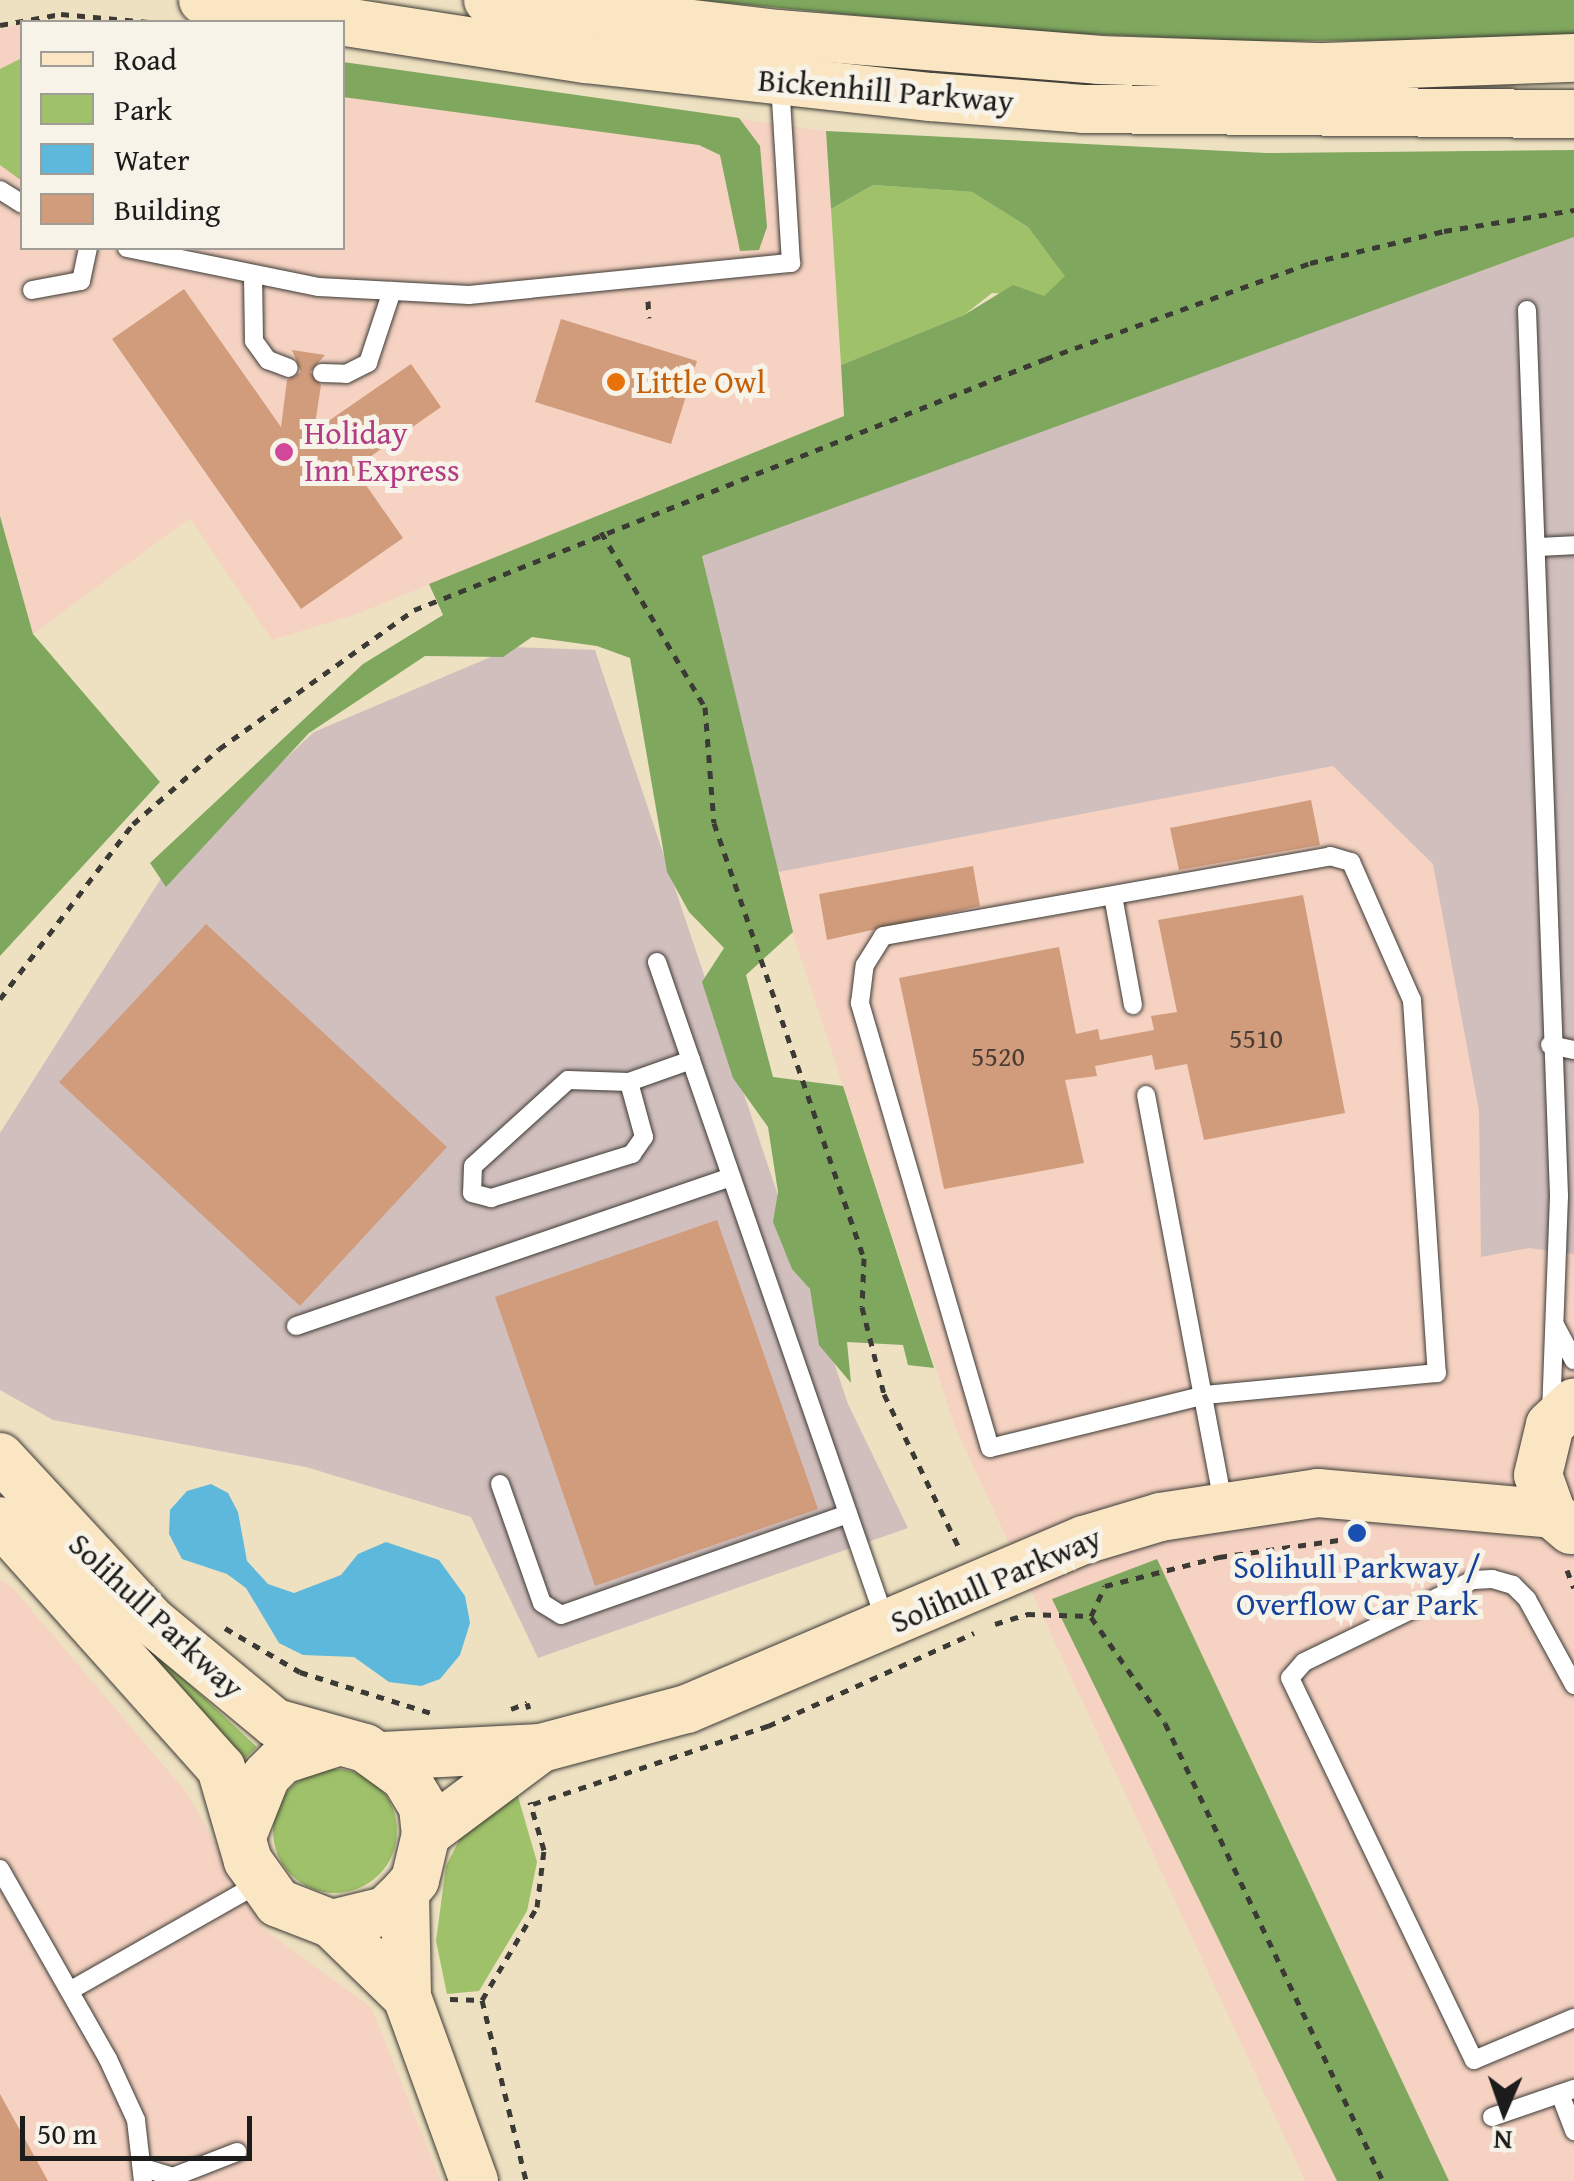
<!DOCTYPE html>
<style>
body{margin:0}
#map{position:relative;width:1574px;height:2181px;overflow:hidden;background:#eee1c2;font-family:"Gentium Book Plus",serif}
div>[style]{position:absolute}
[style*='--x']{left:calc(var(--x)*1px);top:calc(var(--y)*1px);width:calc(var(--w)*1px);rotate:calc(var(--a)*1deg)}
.built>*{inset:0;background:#f5d2c2}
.industrial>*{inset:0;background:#d1bfbd}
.green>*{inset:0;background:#9fc16a}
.round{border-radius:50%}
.forest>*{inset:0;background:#7fa75e}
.water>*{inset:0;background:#5db8db}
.building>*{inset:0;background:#d19c7c}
.path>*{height:5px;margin-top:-2.5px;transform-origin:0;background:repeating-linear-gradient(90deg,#3c3a35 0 8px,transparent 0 16px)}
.roads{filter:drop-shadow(0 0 2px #3c3a35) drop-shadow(0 0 2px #3c3a35)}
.lane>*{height:18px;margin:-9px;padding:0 9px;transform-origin:9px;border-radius:9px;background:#fff}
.secondary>*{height:48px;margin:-24px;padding:0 24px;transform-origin:24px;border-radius:24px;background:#fbe6c3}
.dots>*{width:28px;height:28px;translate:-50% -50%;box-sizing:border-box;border:5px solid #f7f3e8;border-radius:50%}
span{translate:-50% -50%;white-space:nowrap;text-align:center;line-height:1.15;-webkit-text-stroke:10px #f7f3e8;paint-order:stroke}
.number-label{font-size:28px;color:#493c34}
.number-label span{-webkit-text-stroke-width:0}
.street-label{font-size:32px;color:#1c1c1c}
.food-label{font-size:32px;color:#c56008}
.left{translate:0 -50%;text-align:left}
.hotel-label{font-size:32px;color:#b23c85}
.transit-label{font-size:32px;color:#164399}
.legend{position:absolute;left:20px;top:20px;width:325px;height:230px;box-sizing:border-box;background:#f7f3e8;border:2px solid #9f9d96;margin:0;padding:12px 18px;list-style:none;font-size:30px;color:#1c1c1c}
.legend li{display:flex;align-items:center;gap:20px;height:50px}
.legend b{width:50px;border:2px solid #9f9d96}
.north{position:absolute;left:1454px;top:2061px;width:100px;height:100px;-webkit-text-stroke:8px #f7f3e8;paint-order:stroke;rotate:182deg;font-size:28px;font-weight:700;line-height:40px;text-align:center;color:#1c1c1c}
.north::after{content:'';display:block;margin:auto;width:35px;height:45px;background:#1c1c1c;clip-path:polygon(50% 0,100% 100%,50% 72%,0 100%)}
.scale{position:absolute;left:20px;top:2116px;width:232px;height:45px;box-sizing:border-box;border:5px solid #1c1c1c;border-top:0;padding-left:12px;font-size:30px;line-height:35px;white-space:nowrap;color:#1c1c1c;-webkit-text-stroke:8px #f7f3e8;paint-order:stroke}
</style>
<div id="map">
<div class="built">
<i style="clip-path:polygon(22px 23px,22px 248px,342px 248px,343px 62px,826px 131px,844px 416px,357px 614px,272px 640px,190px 518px,33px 634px,0 516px,0 30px)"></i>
<i style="clip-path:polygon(1574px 237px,1574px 2181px,1305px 2181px,955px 1427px,773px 873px,702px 555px)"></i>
<i style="clip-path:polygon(0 1580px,12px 1587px,187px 1793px,263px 1929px,371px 2007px,441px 2181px,0 2181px)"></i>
</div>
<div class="industrial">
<i style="clip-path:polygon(1574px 237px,1574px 1254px,1529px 1248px,1481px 1257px,1479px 1111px,1433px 864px,1333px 766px,773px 873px,702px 555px)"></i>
<i style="clip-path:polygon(514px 647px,595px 650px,848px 1404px,908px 1528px,538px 1658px,471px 1517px,306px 1467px,53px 1420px,0 1390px,0 1133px,167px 869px,314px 732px)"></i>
</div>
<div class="green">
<i style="clip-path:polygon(22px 58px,22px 181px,0 165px,0 69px)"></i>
<i style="clip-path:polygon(873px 185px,972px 192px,1028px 227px,1066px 276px,1044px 296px,992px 293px,964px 315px,841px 365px,831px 209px)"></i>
<i style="clip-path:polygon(160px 1657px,257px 1747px,243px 1760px,153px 1663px)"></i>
<i class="round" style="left:273px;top:1769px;width:124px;height:124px"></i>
<i style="clip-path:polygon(517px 1793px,537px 1862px,527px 1911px,479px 1991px,447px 1994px,436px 1941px,446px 1866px,467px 1825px)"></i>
</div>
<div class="forest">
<i style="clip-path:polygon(696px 0,1574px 0,1574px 40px,1242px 41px,1017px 31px)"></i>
<i style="clip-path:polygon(343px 62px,739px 118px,760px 146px,767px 227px,759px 250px,740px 251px,720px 155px,699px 145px,343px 97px)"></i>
<i style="clip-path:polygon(826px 131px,1266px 153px,1574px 150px,1574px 237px,702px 556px,793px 932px,746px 975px,773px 1077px,843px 1086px,934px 1368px,908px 1365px,903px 1345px,847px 1342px,851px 1383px,819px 1345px,810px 1289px,792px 1269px,773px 1222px,778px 1192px,768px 1127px,733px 1078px,702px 982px,724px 948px,689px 912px,667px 872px,630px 658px,597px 646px,532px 637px,503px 657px,425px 656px,309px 733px,166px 887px,150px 863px,363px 664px,443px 615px,429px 584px,844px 416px,841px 365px,964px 315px,1013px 285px,1044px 296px,1065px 276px,1028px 227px,972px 192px,873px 185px,831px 209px)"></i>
<i style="clip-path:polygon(0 516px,33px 634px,160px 782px,0 956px)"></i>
<i style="clip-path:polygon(1157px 1559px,1449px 2181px,1337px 2181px,1052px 1599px)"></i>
</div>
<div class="water">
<i style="clip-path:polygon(211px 1484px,228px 1493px,238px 1512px,247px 1561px,268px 1584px,294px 1593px,341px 1575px,358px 1554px,386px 1542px,439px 1560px,465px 1596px,470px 1623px,460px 1655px,440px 1679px,421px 1686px,389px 1682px,354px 1657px,303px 1655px,279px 1643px,246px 1588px,227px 1574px,182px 1559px,169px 1534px,170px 1510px,187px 1491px)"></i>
</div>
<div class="building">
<i style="clip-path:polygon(184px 289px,281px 427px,287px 380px,301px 372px,292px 350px,325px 355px,310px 372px,321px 385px,314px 431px,411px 364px,441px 407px,354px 468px,403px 538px,301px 609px,112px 339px)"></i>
<i style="clip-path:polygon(561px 319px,697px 361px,671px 444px,535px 402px)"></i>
<i style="clip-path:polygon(1311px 800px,1320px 845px,1179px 870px,1170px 828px)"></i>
<i style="clip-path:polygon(973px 866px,980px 906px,827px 940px,819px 894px)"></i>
<i style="clip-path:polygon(1303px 895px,1345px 1113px,1204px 1140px,1187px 1064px,1155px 1070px,1152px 1055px,1095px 1066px,1097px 1076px,1065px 1080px,1084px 1163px,944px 1189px,899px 978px,1059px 947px,1076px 1034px,1098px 1029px,1100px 1040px,1154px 1030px,1151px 1016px,1177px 1012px,1158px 920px)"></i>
<i style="clip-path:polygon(206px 924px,447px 1147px,300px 1306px,59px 1082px)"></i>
<i style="clip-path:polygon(717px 1220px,818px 1509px,595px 1586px,495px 1297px)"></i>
<i style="clip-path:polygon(0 2094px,48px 2181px,0 2181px)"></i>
</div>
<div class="path">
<i style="--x:0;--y:25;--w:62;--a:-10.2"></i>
<i style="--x:61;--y:14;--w:88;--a:5.2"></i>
<i style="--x:648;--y:301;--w:17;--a:87"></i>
<i style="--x:601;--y:532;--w:204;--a:59.3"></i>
<i style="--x:705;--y:707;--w:116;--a:85.6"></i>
<i style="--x:714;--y:823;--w:460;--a:71"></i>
<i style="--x:864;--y:1258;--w:49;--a:92.3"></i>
<i style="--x:862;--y:1307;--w:90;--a:75.8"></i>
<i style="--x:884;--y:1394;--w:174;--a:64"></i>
<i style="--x:0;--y:999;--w:220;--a:-52.8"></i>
<i style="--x:133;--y:824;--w:114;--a:-41.1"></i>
<i style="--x:219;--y:749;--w:239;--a:-35.5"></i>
<i style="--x:414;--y:610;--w:679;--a:-21.69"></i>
<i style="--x:1045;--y:359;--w:282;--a:-19.9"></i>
<i style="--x:1310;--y:263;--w:138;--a:-13.4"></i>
<i style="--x:1444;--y:231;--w:132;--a:-9.2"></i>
<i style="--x:1567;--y:1570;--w:19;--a:69"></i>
<i style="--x:1091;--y:1617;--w:129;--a:55.1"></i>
<i style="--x:1165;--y:1723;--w:507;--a:64.55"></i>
<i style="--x:995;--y:1624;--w:34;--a:-17"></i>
<i style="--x:1027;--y:1614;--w:64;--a:1.8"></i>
<i style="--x:1091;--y:1616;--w:33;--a:-65"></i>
<i style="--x:1105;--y:1586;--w:118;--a:-14.3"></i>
<i style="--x:1219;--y:1557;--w:135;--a:-8.1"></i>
<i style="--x:225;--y:1628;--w:87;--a:30.4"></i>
<i style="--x:300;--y:1672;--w:137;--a:17.4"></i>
<i style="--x:511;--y:1709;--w:17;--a:-21"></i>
<i style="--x:527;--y:1703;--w:6;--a:72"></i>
<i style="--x:533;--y:1804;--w:248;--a:-18.4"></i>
<i style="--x:768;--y:1726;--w:226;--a:-24.3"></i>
<i style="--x:450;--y:1999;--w:32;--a:2"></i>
<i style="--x:482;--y:2000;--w:108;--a:-59.4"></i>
<i style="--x:537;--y:1907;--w:57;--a:-83"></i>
<i style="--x:544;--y:1850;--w:50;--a:-106.3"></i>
<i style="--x:482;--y:2000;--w:186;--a:76.3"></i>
</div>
<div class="roads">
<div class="lane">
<i style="--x:0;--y:190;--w:26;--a:32"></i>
<i style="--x:127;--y:248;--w:196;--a:11.5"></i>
<i style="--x:319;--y:287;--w:150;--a:3.1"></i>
<i style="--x:469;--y:295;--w:324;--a:-5.7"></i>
<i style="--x:791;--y:263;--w:180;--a:-93.5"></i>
<i style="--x:253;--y:276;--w:65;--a:89.1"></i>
<i style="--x:254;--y:341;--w:24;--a:54"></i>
<i style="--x:268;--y:360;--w:22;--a:21"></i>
<i style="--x:32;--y:290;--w:50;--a:-10.4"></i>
<i style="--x:81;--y:281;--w:34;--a:-78"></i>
<i style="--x:1527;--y:310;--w:887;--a:87.93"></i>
<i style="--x:1559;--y:1196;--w:217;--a:92.1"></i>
<i style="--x:322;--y:373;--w:24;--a:2"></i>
<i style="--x:346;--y:374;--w:25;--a:-27"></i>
<i style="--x:368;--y:363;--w:76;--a:-71.6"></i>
<i style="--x:1538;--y:547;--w:36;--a:-3"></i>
<i style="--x:1330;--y:856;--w:22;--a:16"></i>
<i style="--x:1351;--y:862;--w:151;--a:66.2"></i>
<i style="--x:1412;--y:1000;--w:374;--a:86.2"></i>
<i style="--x:1437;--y:1373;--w:232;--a:174.6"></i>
<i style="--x:1206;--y:1395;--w:222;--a:166.2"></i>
<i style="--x:990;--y:1448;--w:464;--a:-106.3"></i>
<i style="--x:860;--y:1003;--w:38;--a:-83"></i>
<i style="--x:865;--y:965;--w:34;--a:-58"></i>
<i style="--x:883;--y:936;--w:454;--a:-10.1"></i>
<i style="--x:1113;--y:896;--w:111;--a:79.6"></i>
<i style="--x:657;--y:962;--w:696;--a:70.89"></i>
<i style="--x:1550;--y:1045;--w:25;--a:12"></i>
<i style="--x:629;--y:1082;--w:61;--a:-178.1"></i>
<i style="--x:568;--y:1080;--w:128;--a:137.8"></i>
<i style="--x:473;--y:1166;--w:27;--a:92"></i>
<i style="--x:472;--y:1193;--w:20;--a:15"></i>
<i style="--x:491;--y:1198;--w:148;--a:-17.3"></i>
<i style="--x:632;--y:1154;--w:21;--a:-55"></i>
<i style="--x:644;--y:1137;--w:57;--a:-105.3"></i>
<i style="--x:629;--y:1082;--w:66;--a:-19.5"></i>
<i style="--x:1146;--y:1095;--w:415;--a:79.3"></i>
<i style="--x:1555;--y:1325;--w:40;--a:62"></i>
<i style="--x:296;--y:1326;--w:460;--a:-18.9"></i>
<i style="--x:500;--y:1484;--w:126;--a:70.6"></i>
<i style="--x:542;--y:1603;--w:22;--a:32"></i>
<i style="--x:561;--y:1615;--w:304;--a:-19.4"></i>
<i style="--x:1574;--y:1685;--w:98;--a:-118.7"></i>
<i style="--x:1527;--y:1599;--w:20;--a:-135"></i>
<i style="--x:1513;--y:1585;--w:22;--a:-164"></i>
<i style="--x:1492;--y:1579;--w:19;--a:177"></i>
<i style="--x:1473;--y:1580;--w:188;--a:154.1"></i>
<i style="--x:1304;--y:1662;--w:21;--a:131"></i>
<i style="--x:1290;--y:1678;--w:424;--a:64.3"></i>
<i style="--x:1474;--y:2060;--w:108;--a:-22.8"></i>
<i style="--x:0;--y:1869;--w:219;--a:60.4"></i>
<i style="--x:108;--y:2059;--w:67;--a:65.3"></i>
<i style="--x:136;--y:2120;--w:61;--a:83.5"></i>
<i style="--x:71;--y:1990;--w:216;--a:-29.6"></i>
<i style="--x:1560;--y:2094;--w:40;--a:69"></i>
<i style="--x:1492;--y:2117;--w:87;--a:-18.9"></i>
<i style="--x:144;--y:2168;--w:30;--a:17"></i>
<i style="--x:173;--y:2177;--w:69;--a:-21.3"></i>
</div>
<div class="secondary">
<i style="--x:203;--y:0;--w:387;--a:8.8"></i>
<i style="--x:585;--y:59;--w:348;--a:6.3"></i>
<i style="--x:931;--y:97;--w:152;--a:4.5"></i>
<i style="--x:1083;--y:109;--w:491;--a:0.6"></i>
<i style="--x:488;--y:0;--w:292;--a:6.7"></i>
<i style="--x:778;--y:34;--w:321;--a:4.6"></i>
<i style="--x:1098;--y:60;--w:227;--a:1.8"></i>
<i style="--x:1325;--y:67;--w:249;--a:-2.1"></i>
<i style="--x:0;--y:1457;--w:225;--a:47.2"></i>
<i style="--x:153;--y:1622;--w:158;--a:39.6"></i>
<i style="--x:275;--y:1723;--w:93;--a:15.5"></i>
<i style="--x:365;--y:1748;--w:49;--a:35.9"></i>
<i style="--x:405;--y:1777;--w:35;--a:59"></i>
<i style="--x:423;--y:1807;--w:27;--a:84"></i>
<i style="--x:426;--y:1834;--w:47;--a:103.4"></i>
<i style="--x:415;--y:1880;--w:16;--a:130"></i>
<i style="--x:405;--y:1892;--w:28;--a:136"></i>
<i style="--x:385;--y:1911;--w:55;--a:166.2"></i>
<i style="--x:332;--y:1924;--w:58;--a:-158.7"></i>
<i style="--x:278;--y:1903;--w:52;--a:-125.5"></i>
<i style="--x:248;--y:1861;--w:97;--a:-106.2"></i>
<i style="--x:221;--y:1768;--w:331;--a:-131.8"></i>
<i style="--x:1571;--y:1530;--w:25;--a:-140"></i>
<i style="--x:1552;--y:1514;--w:41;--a:-109.7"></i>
<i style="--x:1538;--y:1475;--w:51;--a:-76.5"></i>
<i style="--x:1550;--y:1425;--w:33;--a:-43"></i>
<i style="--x:382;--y:1756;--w:159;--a:-2.9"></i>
<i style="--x:541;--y:1748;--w:151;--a:-15"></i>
<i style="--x:687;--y:1709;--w:431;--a:-23.1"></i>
<i style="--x:1084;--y:1540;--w:79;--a:-16.8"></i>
<i style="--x:1160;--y:1517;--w:160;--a:-8.6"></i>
<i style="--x:1318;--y:1493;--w:235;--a:5.1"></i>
<i style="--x:243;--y:1834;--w:62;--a:-68.4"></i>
<i style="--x:266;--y:1776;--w:23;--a:-45"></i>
<i style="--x:282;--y:1760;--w:55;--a:-18.1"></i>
<i style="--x:426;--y:1834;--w:144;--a:-36.8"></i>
<i style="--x:405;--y:1892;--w:105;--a:88.9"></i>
<i style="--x:407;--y:1997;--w:196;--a:70"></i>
<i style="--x:332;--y:1924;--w:105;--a:44.2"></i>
</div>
</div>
<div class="dots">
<i style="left:616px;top:382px;background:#e8710a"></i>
<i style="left:284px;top:452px;background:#d1479c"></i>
<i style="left:1357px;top:1533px;background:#1a4fb4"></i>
</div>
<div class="number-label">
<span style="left:1256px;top:1038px">5510</span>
<span style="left:998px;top:1056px">5520</span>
</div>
<div class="street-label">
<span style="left:886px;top:91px;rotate:5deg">Bickenhill Parkway</span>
<span style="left:996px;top:1580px;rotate:-23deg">Solihull Parkway</span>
<span style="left:156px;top:1616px;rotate:43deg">Solihull Parkway</span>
</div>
<div class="food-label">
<span class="left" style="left:636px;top:382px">Little Owl</span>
</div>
<div class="hotel-label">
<span class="left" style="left:304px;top:452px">Holiday<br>Inn Express</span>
</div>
<div class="transit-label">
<span style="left:1357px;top:1586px">Solihull Parkway /<br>Overflow Car Park</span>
</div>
<ul class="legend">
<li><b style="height:12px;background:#fbe6c3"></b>Road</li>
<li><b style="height:28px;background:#9fc16a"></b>Park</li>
<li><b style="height:28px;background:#5db8db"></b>Water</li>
<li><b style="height:28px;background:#d19c7c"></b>Building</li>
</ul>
<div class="north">N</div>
<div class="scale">50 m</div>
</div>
